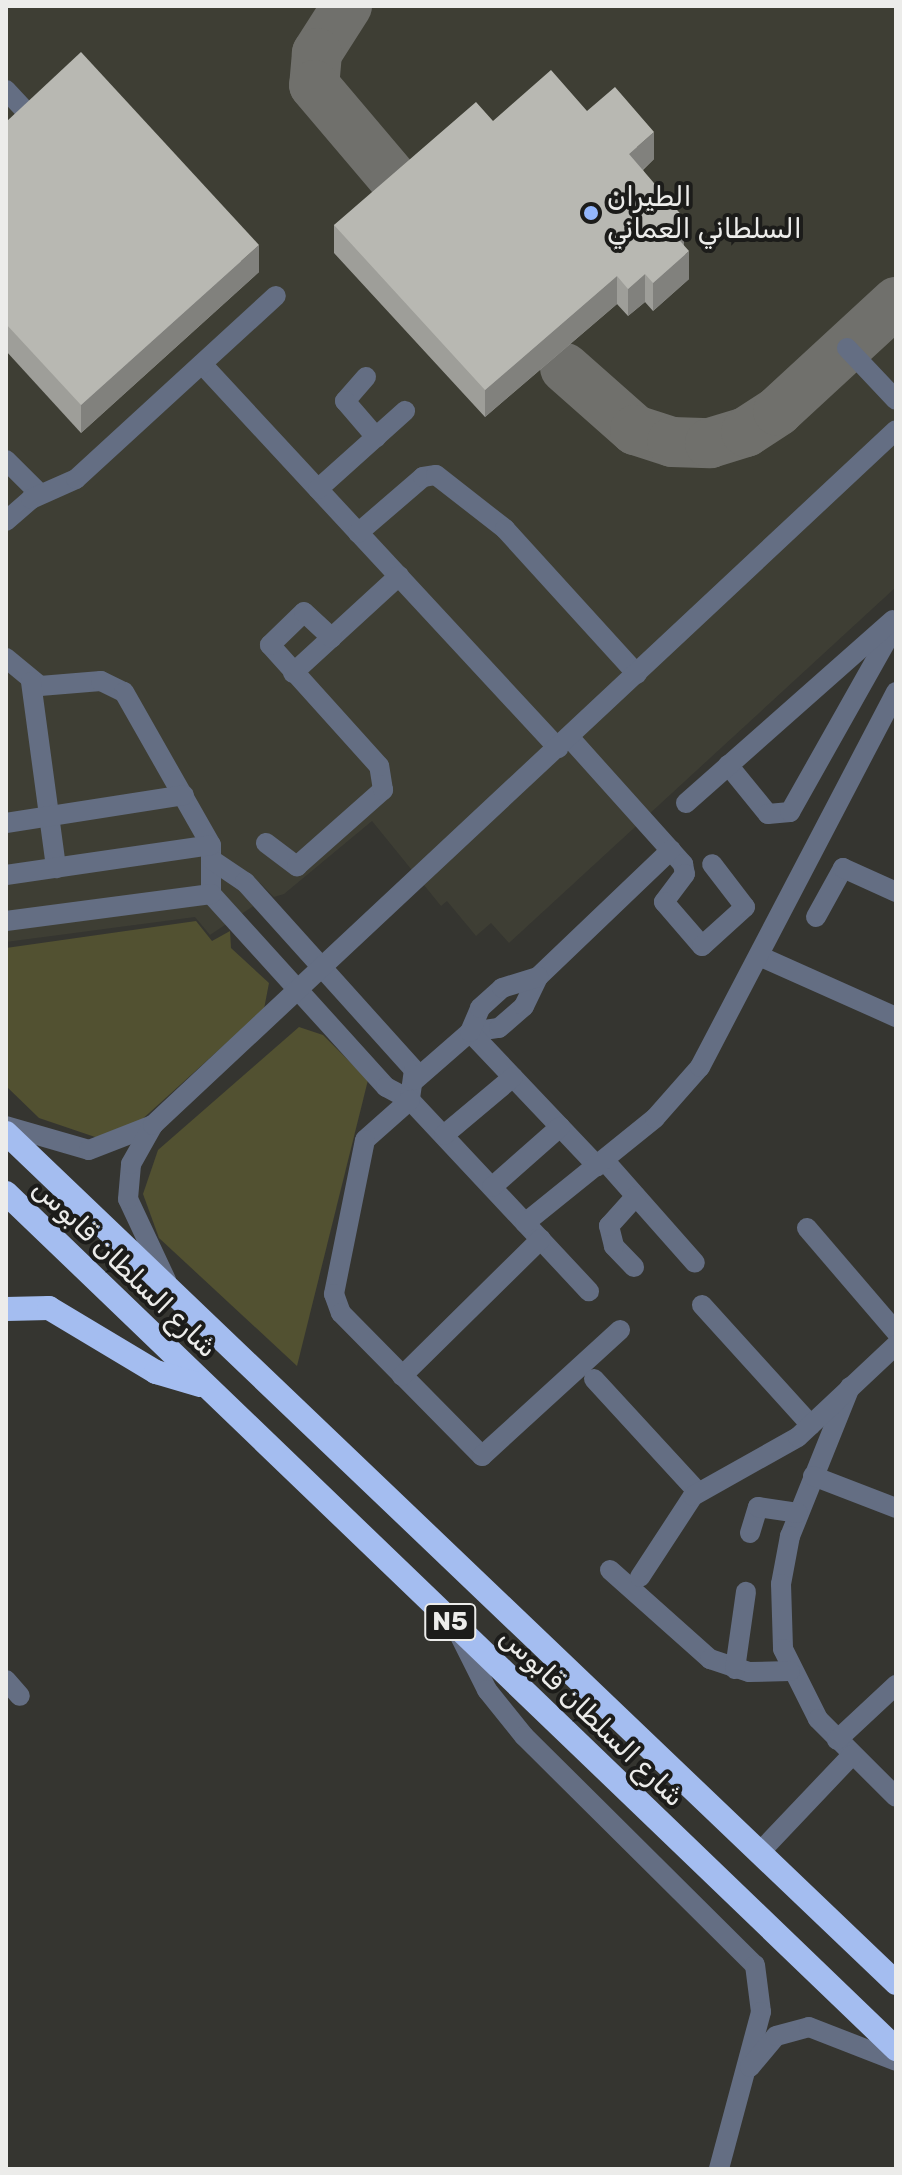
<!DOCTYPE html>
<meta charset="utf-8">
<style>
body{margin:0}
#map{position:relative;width:902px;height:2175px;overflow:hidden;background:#353530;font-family:Rubik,"Noto Sans Arabic",sans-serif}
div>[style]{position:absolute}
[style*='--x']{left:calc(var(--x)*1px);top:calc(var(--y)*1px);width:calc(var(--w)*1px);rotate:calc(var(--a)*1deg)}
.built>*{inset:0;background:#3e3e34}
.green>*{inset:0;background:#525131}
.taxiway>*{height:50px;margin:-25px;padding:0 25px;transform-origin:25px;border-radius:25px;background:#70706c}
.minor>*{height:20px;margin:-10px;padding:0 10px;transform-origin:10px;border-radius:10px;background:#646e83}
.highway>*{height:24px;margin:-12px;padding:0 12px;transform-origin:12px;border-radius:12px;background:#a4bdf0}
.wall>*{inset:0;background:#9e9e99}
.shaded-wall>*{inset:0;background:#81817d}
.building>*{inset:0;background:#b8b8b2}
.dots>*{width:22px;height:22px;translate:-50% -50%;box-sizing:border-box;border:4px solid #1c1c1a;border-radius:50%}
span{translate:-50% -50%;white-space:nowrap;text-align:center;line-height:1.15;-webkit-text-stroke:8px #1c1c1a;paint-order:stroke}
.shield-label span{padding:2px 6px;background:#1c1c1a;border:2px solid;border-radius:6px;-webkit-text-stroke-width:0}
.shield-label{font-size:26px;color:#ececea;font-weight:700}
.poi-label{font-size:28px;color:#ececea}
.left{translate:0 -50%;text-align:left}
.street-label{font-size:28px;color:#ececea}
.frame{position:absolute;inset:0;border:8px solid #ececea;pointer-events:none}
</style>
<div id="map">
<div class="built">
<i style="clip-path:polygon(6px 6px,896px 6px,896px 587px,509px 943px,491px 923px,476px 936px,447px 901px,441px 906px,372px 821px,284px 894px,274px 897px,260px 883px,247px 894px,255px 905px,210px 935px,195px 917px,6px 942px)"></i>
</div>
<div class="green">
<i style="clip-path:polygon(196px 921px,212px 941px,230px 931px,231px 948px,269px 983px,264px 1009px,138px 1123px,98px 1138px,39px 1118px,6px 1086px,6px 948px)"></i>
<i style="clip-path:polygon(299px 1027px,323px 1035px,368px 1080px,297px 1366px,159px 1238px,143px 1194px,158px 1150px)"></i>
</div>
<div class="taxiway">
<i style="--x:347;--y:6;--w:56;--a:122.6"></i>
<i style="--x:317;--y:53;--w:32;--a:95"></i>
<i style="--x:314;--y:85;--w:128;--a:49.7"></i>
<i style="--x:565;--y:368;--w:94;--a:41.5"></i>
<i style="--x:635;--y:430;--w:39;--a:18"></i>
<i style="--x:672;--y:442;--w:38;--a:2"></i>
<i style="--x:710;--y:443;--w:38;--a:-17"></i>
<i style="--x:746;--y:432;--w:38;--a:-33"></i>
<i style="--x:778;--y:411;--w:161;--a:-42.7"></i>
</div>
<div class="minor">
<i style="--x:6;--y:90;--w:41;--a:47"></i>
<i style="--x:847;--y:348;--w:71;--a:46.7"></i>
<i style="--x:202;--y:364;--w:524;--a:47.17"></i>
<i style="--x:366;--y:377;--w:32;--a:131"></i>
<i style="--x:345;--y:401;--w:48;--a:49.3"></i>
<i style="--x:6;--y:460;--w:48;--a:45"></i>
<i style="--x:318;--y:489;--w:117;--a:-41.9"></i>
<i style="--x:6;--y:521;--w:33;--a:-41"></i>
<i style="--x:31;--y:499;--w:49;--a:-24"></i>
<i style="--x:76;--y:479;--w:271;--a:-42.5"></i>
<i style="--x:358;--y:533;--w:86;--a:-40.7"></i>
<i style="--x:423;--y:477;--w:13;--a:-9"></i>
<i style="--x:436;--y:475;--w:88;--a:38"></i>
<i style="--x:505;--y:529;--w:196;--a:47.7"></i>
<i style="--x:6;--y:658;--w:44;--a:39.5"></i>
<i style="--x:40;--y:686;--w:61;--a:-4.7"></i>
<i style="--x:101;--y:681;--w:25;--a:26"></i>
<i style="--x:124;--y:692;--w:176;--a:60.4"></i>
<i style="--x:211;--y:845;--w:49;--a:90"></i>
<i style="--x:211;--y:894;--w:261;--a:47.8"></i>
<i style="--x:386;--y:1087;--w:27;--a:28"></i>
<i style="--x:410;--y:1100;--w:262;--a:46.9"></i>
<i style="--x:293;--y:673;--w:144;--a:-42.5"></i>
<i style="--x:31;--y:682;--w:188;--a:82.3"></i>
<i style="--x:569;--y:737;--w:171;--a:48.1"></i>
<i style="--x:683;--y:864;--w:10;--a:79"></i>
<i style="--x:685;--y:874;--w:35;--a:127"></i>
<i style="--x:664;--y:902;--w:58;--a:49.2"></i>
<i style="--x:702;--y:946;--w:58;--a:-42.2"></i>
<i style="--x:745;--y:907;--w:54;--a:-127.5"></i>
<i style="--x:728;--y:765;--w:63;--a:50.8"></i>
<i style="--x:768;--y:814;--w:22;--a:-5"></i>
<i style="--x:790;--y:812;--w:216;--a:-60.6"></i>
<i style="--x:686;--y:803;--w:276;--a:-41.5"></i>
<i style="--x:6;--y:823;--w:180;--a:-8.9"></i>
<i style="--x:266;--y:843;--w:39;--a:37"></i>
<i style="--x:297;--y:866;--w:115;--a:-41.5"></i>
<i style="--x:383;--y:790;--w:24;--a:-99"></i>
<i style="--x:379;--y:766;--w:163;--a:-132"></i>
<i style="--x:270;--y:645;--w:47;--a:-44.1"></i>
<i style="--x:304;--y:612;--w:38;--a:43"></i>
<i style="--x:212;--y:860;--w:40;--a:34"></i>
<i style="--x:245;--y:882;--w:253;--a:48"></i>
<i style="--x:414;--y:1070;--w:30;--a:98"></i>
<i style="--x:410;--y:1100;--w:60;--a:138.4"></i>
<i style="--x:365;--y:1140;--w:157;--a:101.4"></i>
<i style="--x:334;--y:1294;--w:20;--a:70"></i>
<i style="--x:341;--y:1313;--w:201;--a:45.4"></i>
<i style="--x:482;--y:1456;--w:187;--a:-42.4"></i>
<i style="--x:6;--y:875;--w:207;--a:-8.3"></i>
<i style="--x:816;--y:917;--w:56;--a:-61.1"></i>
<i style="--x:843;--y:868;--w:58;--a:24.4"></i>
<i style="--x:6;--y:921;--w:207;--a:-7.5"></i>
<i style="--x:759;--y:956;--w:150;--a:24"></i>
<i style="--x:470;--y:1032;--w:29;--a:-8"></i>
<i style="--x:499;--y:1028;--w:33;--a:-41"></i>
<i style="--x:524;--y:1006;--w:32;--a:-64"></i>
<i style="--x:538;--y:977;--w:184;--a:-43.7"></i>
<i style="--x:470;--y:1032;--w:185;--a:46.5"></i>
<i style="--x:415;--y:1080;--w:73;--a:-41.1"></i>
<i style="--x:470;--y:1032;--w:26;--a:-67"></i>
<i style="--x:480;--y:1008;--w:30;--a:-42"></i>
<i style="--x:502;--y:988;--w:38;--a:-17"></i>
<i style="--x:6;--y:1126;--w:86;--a:16.1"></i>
<i style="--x:89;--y:1150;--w:69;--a:-21.3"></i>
<i style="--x:444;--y:1135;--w:90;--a:-40"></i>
<i style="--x:604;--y:1160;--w:137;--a:48.5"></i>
<i style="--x:492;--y:1187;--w:91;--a:-41.4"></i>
<i style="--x:525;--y:1223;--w:167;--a:-38.9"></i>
<i style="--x:655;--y:1118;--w:68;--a:-48.6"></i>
<i style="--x:700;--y:1067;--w:423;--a:-62.4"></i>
<i style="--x:807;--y:1228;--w:137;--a:49.4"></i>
<i style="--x:634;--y:1267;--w:29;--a:-134"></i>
<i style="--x:614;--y:1246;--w:21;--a:-104"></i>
<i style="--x:609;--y:1226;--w:40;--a:-48"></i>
<i style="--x:166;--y:1280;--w:89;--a:-115.1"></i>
<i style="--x:128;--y:1199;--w:35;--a:-85"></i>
<i style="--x:131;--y:1164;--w:45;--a:-60.6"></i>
<i style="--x:153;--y:1125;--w:1017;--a:-43.09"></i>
<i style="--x:702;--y:1305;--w:162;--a:47.8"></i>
<i style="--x:402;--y:1376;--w:195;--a:-44.6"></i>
<i style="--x:594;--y:1379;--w:154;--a:47.4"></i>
<i style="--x:850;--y:1387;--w:161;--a:111.9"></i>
<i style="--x:790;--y:1536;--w:49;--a:100.6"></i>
<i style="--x:781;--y:1584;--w:65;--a:88.2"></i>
<i style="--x:783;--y:1649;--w:78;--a:63.4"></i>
<i style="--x:818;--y:1719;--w:110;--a:45"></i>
<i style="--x:813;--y:1476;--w:89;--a:21.1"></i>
<i style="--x:750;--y:1533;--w:27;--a:-73"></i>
<i style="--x:758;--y:1507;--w:40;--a:8.5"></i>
<i style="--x:610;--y:1570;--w:134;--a:41.7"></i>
<i style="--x:710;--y:1659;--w:41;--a:18.4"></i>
<i style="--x:749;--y:1672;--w:41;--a:-1.4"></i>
<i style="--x:640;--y:1577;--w:97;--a:-56.8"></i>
<i style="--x:693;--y:1496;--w:120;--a:-29.3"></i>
<i style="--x:798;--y:1437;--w:134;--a:-43.2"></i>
<i style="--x:458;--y:1632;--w:65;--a:63.4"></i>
<i style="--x:487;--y:1690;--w:59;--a:51.2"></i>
<i style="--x:524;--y:1736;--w:325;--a:44.8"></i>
<i style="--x:755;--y:1965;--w:47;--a:82.7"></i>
<i style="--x:761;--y:2012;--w:163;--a:105"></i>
<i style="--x:735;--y:1669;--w:78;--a:-81.9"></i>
<i style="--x:6;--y:1680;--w:21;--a:49"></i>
<i style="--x:837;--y:1740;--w:81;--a:-43"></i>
<i style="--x:760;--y:1852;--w:134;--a:-46.5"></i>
<i style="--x:750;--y:2067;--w:40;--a:-50"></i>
<i style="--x:776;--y:2036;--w:34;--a:-15"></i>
<i style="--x:809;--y:2027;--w:93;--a:21.3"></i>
</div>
<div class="highway">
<i style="--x:6;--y:1133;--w:1231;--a:43.68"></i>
<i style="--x:6;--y:1193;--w:1235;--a:43.88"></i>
<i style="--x:6;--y:1309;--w:43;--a:-1.3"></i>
<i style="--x:49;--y:1308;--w:125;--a:30.9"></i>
<i style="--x:156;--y:1372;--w:46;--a:16.5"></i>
</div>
<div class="wall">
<i style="clip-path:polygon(587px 111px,654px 159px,643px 170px,684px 245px,689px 279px,653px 311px,645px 302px,628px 316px,617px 304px,485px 417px,334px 253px,334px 225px,493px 121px)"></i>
<i style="clip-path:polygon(6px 122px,259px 272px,81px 433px,6px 351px)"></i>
</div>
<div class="shaded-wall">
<i style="clip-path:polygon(654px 132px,654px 159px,629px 182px,629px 154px)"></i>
<i style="clip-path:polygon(684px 218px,684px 245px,670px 230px)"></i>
<i style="clip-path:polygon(259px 245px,259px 272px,81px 433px,81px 405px)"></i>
<i style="clip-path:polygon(689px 251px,689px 279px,653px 311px,653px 283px)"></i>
<i style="clip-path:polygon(645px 274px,645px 302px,628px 316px,628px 289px)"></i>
<i style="clip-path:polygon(617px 276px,617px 304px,485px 417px,485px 390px)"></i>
</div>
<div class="building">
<i style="clip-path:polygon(81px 52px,259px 245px,81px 405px,6px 324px,6px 122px)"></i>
<i style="clip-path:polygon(551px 70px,587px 111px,615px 87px,654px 132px,629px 154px,684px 218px,670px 230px,689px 251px,653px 283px,645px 274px,628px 289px,617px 276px,485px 390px,334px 225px,476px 102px,493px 121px)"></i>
</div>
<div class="dots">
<i style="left:591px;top:213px;background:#94b7fd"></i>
</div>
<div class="shield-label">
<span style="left:450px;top:1622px">N5</span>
</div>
<div class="poi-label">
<span class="left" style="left:607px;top:213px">الطيران<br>السلطاني العماني</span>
</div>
<div class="street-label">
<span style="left:125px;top:1268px;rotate:44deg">شارع السلطان قابوس</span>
<span style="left:592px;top:1717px;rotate:44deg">شارع السلطان قابوس</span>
</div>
<div class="frame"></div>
</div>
